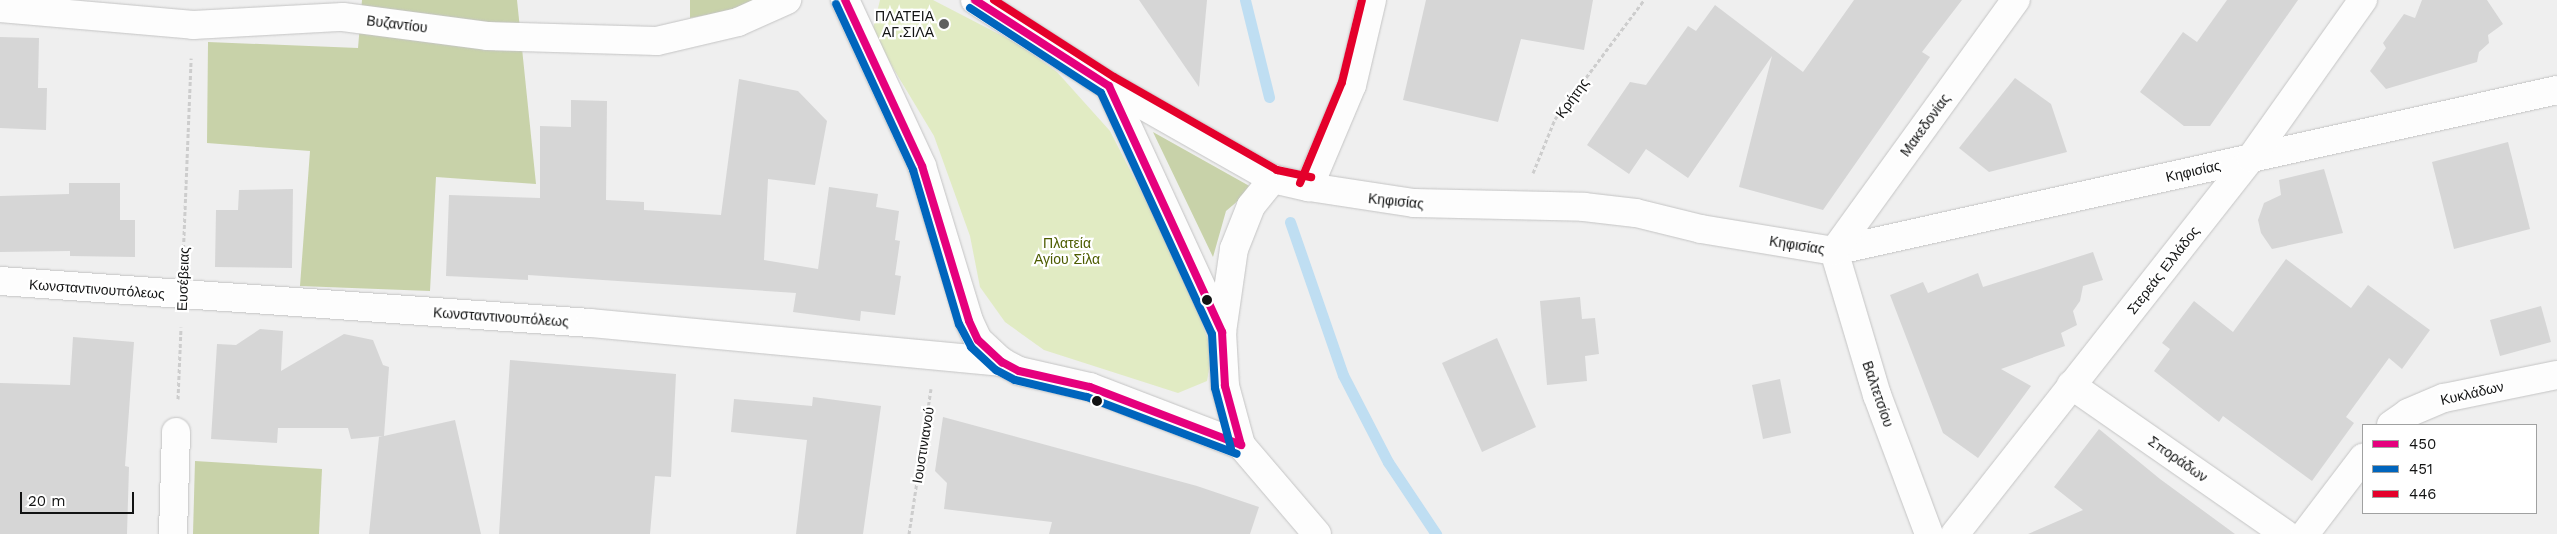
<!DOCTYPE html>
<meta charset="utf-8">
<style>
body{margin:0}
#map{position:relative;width:2557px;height:534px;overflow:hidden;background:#efefef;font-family:"Work Sans",sans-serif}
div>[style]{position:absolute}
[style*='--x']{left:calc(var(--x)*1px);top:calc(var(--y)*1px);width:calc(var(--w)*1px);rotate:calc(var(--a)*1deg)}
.green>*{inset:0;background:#e1ebc3}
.forest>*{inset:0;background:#c8d2a9}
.stream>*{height:11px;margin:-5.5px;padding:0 5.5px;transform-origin:5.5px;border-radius:5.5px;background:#bfdef2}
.building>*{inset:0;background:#d6d6d6}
.path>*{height:3px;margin-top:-1.5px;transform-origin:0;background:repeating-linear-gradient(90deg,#cdcdcd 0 4px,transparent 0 6.5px)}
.roads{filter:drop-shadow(0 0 1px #c4c4c4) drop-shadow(0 0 1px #c4c4c4)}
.minor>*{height:28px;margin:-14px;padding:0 14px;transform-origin:14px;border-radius:14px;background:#fdfdfd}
.major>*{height:28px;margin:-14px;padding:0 14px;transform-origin:14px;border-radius:14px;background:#fdfdfd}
.bus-1>*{height:8px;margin:-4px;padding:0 4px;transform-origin:4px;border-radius:4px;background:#e5007d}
.bus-2>*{height:8px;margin:-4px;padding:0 4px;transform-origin:4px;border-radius:4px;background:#0065bd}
.bus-3>*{height:8px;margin:-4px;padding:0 4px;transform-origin:4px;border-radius:4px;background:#e4002b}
.dots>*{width:14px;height:14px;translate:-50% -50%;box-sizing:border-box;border:2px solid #fff;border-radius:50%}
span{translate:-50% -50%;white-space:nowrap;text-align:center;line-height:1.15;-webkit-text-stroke:4.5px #fff;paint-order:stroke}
.poi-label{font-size:14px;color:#121313}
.right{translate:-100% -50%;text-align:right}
.street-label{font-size:14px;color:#121313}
.park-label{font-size:14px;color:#4d5c01}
.legend{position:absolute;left:2362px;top:424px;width:175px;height:90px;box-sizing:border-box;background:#fff;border:1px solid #a0a1a1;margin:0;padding:6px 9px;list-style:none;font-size:15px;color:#121313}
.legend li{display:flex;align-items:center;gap:10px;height:25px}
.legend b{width:25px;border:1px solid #a0a1a1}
.scale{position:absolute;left:20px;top:492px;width:114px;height:22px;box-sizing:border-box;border:2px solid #121313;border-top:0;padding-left:6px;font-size:15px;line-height:18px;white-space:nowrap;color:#121313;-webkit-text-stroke:4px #fff;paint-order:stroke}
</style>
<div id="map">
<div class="green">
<i style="clip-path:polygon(880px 0,933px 0,1018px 44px,1057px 72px,1110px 131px,1187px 281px,1212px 351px,1207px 381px,1178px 393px,1044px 350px,1005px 322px,980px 287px,970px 236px,934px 136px,872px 33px)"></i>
</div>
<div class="forest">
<i style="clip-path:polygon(362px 0,517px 0,536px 184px,436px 177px,430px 291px,300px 286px,310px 151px,207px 143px,208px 42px,358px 48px)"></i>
<i style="clip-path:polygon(690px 0,760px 0,747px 8px,690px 18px)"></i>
<i style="clip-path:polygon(1153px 132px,1253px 188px,1226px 211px,1213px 257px)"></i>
<i style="clip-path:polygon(195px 461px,322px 469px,319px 534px,193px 534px)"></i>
</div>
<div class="stream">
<i style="--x:1245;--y:0;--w:100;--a:76.1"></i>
<i style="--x:1290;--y:222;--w:162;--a:70.9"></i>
<i style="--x:1343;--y:375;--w:98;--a:62.7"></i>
<i style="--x:1388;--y:462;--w:87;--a:56.3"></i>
</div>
<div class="building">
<i style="clip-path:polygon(1139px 0,1207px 0,1199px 87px)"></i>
<i style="clip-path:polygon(1426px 0,1593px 0,1584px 50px,1521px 39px,1498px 122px,1403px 100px)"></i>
<i style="clip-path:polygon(1854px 0,1962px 0,1922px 52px,1930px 57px,1823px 210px,1739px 187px,1772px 56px,1688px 178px,1646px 149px,1629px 174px,1587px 145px,1630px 82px,1646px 85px,1688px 26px,1696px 31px,1715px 5px,1803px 72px)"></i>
<i style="clip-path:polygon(2227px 0,2298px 0,2210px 126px,2184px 126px,2140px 92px,2183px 32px,2197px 42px)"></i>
<i style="clip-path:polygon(2422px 0,2487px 0,2503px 24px,2488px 35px,2489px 43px,2479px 52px,2477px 62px,2386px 89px,2370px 71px,2386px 48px,2383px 43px,2404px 14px,2415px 18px)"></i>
<i style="clip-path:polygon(0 37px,39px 38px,38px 88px,47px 88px,46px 130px,0 128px)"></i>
<i style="clip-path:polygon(2015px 78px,2051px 104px,2067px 152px,1989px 172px,1959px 148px)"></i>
<i style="clip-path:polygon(739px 79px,798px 91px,827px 121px,815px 185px,768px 179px,764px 260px,818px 269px,829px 187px,878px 194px,876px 207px,899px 211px,895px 240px,900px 241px,895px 275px,901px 276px,895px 315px,861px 311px,860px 321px,793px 312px,796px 293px,528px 275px,528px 280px,446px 276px,449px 195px,540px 198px,540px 126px,571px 127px,571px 100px,607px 101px,606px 200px,644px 202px,644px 210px,721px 215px)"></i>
<i style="clip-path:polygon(2508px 142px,2530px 229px,2454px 249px,2432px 162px)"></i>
<i style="clip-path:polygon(2324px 169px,2343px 233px,2272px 249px,2261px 233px,2258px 220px,2264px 203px,2281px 195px,2279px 180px)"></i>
<i style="clip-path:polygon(69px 183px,120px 183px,120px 220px,135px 220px,135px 257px,70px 256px,70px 251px,0 252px,0 196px,69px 194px)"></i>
<i style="clip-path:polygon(293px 189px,292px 268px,215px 267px,216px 210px,238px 210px,239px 190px)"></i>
<i style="clip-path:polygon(2093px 252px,2103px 280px,2083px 286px,2080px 301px,2073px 311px,2077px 325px,2061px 333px,2065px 346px,2001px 369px,2031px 386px,1978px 458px,1943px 433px,1890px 295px,1923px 282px,1928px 293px,1978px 273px,1983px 287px)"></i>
<i style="clip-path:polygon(2286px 259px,2351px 308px,2368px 285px,2430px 330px,2402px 369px,2389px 358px,2346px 417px,2354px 423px,2312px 481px,2223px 416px,2219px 422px,2154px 371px,2170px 349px,2162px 343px,2194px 301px,2233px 332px)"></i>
<i style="clip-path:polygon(1580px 297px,1582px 319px,1595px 318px,1599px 354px,1585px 356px,1587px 381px,1547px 385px,1540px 301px)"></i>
<i style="clip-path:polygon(2541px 306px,2551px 342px,2500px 356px,2490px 320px)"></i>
<i style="clip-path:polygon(260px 329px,283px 331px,281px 371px,344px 334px,373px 340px,383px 365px,389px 367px,384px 436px,455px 420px,481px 534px,369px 534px,379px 437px,383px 436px,351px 439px,348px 428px,278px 428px,277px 443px,211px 439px,217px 344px,236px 345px)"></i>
<i style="clip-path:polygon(73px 337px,134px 342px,125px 466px,129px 467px,127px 534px,0 534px,0 383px,70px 385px)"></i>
<i style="clip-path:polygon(1497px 338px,1536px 427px,1482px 452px,1442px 363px)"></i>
<i style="clip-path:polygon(510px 360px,676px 374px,671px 477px,655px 476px,650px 534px,499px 534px)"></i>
<i style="clip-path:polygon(1780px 379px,1791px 433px,1763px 439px,1752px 385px)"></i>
<i style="clip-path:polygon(813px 397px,881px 406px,863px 534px,796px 534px,807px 440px,731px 432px,734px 399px,812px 406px)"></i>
<i style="clip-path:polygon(943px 417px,1197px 486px,1259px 507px,1250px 534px,1049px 534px,1052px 522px,944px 509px,947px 483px,935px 471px)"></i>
<i style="clip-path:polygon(2099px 429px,2160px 479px,2235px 534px,2028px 534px,2083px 510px,2054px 487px)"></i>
</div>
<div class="path">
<i style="--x:1533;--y:173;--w:58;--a:-67.8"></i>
<i style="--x:1555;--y:119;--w:149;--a:-53.2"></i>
<i style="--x:183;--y:261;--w:203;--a:-87.7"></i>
<i style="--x:178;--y:399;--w:72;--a:-87.6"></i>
<i style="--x:909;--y:534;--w:147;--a:-81.4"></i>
</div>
<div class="roads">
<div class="minor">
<i style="--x:845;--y:0;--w:183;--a:65.1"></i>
<i style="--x:922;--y:166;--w:162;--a:73.1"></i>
<i style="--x:969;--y:321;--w:21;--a:65"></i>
<i style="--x:978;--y:340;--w:33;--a:43"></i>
<i style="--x:1002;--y:362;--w:19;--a:28"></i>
<i style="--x:1019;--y:371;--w:73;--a:12.7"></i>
<i style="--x:1090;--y:387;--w:162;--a:21"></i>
<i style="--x:1372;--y:0;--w:87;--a:103.2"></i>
<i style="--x:1352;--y:85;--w:111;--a:112.9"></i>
<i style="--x:1309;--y:187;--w:106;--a:8.7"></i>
<i style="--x:1414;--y:203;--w:170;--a:1.3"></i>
<i style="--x:1584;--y:207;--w:52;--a:6.6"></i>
<i style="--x:1636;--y:213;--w:67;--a:13.8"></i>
<i style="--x:1701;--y:229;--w:135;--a:9.4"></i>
<i style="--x:1834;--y:251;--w:741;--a:-12.55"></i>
<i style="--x:0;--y:8;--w:194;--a:5"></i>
<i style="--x:193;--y:25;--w:150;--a:-3.1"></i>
<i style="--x:343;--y:17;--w:145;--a:7.5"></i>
<i style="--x:487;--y:36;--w:170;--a:1.7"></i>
<i style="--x:657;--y:41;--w:83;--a:-13.2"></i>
<i style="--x:738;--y:22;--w:54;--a:-24.2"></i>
<i style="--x:1109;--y:86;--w:271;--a:65.3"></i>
<i style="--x:1222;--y:332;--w:54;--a:86.8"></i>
<i style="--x:1225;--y:386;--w:61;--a:74.8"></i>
<i style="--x:1241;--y:445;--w:117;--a:49.5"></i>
<i style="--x:0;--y:281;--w:591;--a:4.07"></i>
<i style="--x:590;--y:323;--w:414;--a:5.4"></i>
<i style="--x:1222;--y:332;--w:84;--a:-81.8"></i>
<i style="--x:1234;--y:249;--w:46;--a:-68.4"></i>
<i style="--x:1251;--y:206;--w:35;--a:-51"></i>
<i style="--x:2071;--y:385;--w:261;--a:34.8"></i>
<i style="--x:2391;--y:425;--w:21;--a:-35"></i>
<i style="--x:2408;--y:413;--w:39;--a:-23"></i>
<i style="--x:2444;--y:398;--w:115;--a:-11.5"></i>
<i style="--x:173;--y:534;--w:102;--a:-88.3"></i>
<i style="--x:1929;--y:534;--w:148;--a:-110.5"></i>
<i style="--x:1877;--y:395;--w:150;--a:-106.6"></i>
<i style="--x:1834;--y:251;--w:310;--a:-54.1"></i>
<i style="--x:1955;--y:534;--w:479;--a:-51.8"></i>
<i style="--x:2251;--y:158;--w:194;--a:-54.7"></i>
<i style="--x:2305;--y:534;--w:96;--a:-52.7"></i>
</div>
<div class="major">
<i style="--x:975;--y:0;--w:159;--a:32.7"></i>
<i style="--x:1109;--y:86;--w:189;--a:29.6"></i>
<i style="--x:1273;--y:179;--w:37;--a:13"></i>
</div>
</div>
<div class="bus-1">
<i style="--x:845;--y:0;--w:183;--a:65.1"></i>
<i style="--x:922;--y:166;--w:162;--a:73.1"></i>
<i style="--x:969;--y:321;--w:21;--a:65"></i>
<i style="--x:978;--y:340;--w:33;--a:43"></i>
<i style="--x:1002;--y:362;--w:19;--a:28"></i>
<i style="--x:1019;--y:371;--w:73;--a:12.7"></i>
<i style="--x:1090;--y:387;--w:162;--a:21"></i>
<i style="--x:975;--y:0;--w:159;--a:32.7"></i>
<i style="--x:1109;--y:86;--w:271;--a:65.3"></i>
<i style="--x:1222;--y:332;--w:54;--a:86.8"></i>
<i style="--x:1225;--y:386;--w:61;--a:74.8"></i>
</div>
<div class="bus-2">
<i style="--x:836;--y:4;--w:183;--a:65.1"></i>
<i style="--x:913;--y:170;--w:161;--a:73.4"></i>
<i style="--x:959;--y:324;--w:26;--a:62"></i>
<i style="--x:971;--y:347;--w:34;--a:43"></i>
<i style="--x:996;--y:370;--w:21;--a:28"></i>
<i style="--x:1015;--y:380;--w:74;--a:13.3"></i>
<i style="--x:1087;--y:397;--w:160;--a:20.8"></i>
<i style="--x:970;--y:8;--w:156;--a:33"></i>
<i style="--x:1101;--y:93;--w:265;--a:65.3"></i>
<i style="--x:1212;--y:334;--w:54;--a:86.8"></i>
<i style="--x:1215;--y:388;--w:62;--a:75.1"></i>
</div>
<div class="bus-3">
<i style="--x:994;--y:0;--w:143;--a:32.7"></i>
<i style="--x:1114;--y:77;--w:188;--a:29.7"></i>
<i style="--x:1277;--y:170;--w:35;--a:12"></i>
<i style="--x:1300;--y:183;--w:109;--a:-67.4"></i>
<i style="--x:1342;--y:82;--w:84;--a:-76.3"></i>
</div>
<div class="dots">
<i style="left:944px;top:24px;background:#5f6060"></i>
<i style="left:1207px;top:300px;background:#121313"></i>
<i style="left:1097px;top:401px;background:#121313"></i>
</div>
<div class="poi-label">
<span class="right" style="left:934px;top:24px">ΠΛΑΤΕΙΑ<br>ΑΓ.ΣΙΛΑ</span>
</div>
<div class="street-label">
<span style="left:397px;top:24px;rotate:7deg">Βυζαντίου</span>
<span style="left:1572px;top:98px;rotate:-54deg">Κρήτης</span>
<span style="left:1925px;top:125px;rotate:-54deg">Μακεδονίας</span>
<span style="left:2193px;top:171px;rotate:-13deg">Κηφισίας</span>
<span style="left:1396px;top:201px;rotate:6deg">Κηφισίας</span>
<span style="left:1797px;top:245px;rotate:9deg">Κηφισίας</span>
<span style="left:2163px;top:270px;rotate:-52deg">Στερεάς Ελλάδος</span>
<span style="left:183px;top:279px;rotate:-88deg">Ευσέβειας</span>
<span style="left:97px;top:289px;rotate:4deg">Κωνσταντινουπόλεως</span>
<span style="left:501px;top:317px;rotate:4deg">Κωνσταντινουπόλεως</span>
<span style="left:2472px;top:393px;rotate:-13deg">Κυκλάδων</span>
<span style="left:1878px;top:394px;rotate:71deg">Βαλτετσίου</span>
<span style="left:923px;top:445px;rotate:-81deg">Ιουστινιανού</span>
<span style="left:2178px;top:459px;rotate:35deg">Σποράδων</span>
</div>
<div class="park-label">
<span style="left:1067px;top:251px">Πλατεία<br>Αγίου Σίλα</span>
</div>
<ul class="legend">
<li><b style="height:6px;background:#e5007d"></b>450</li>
<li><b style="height:6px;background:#0065bd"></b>451</li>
<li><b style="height:6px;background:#e4002b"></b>446</li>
</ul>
<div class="scale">20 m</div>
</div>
